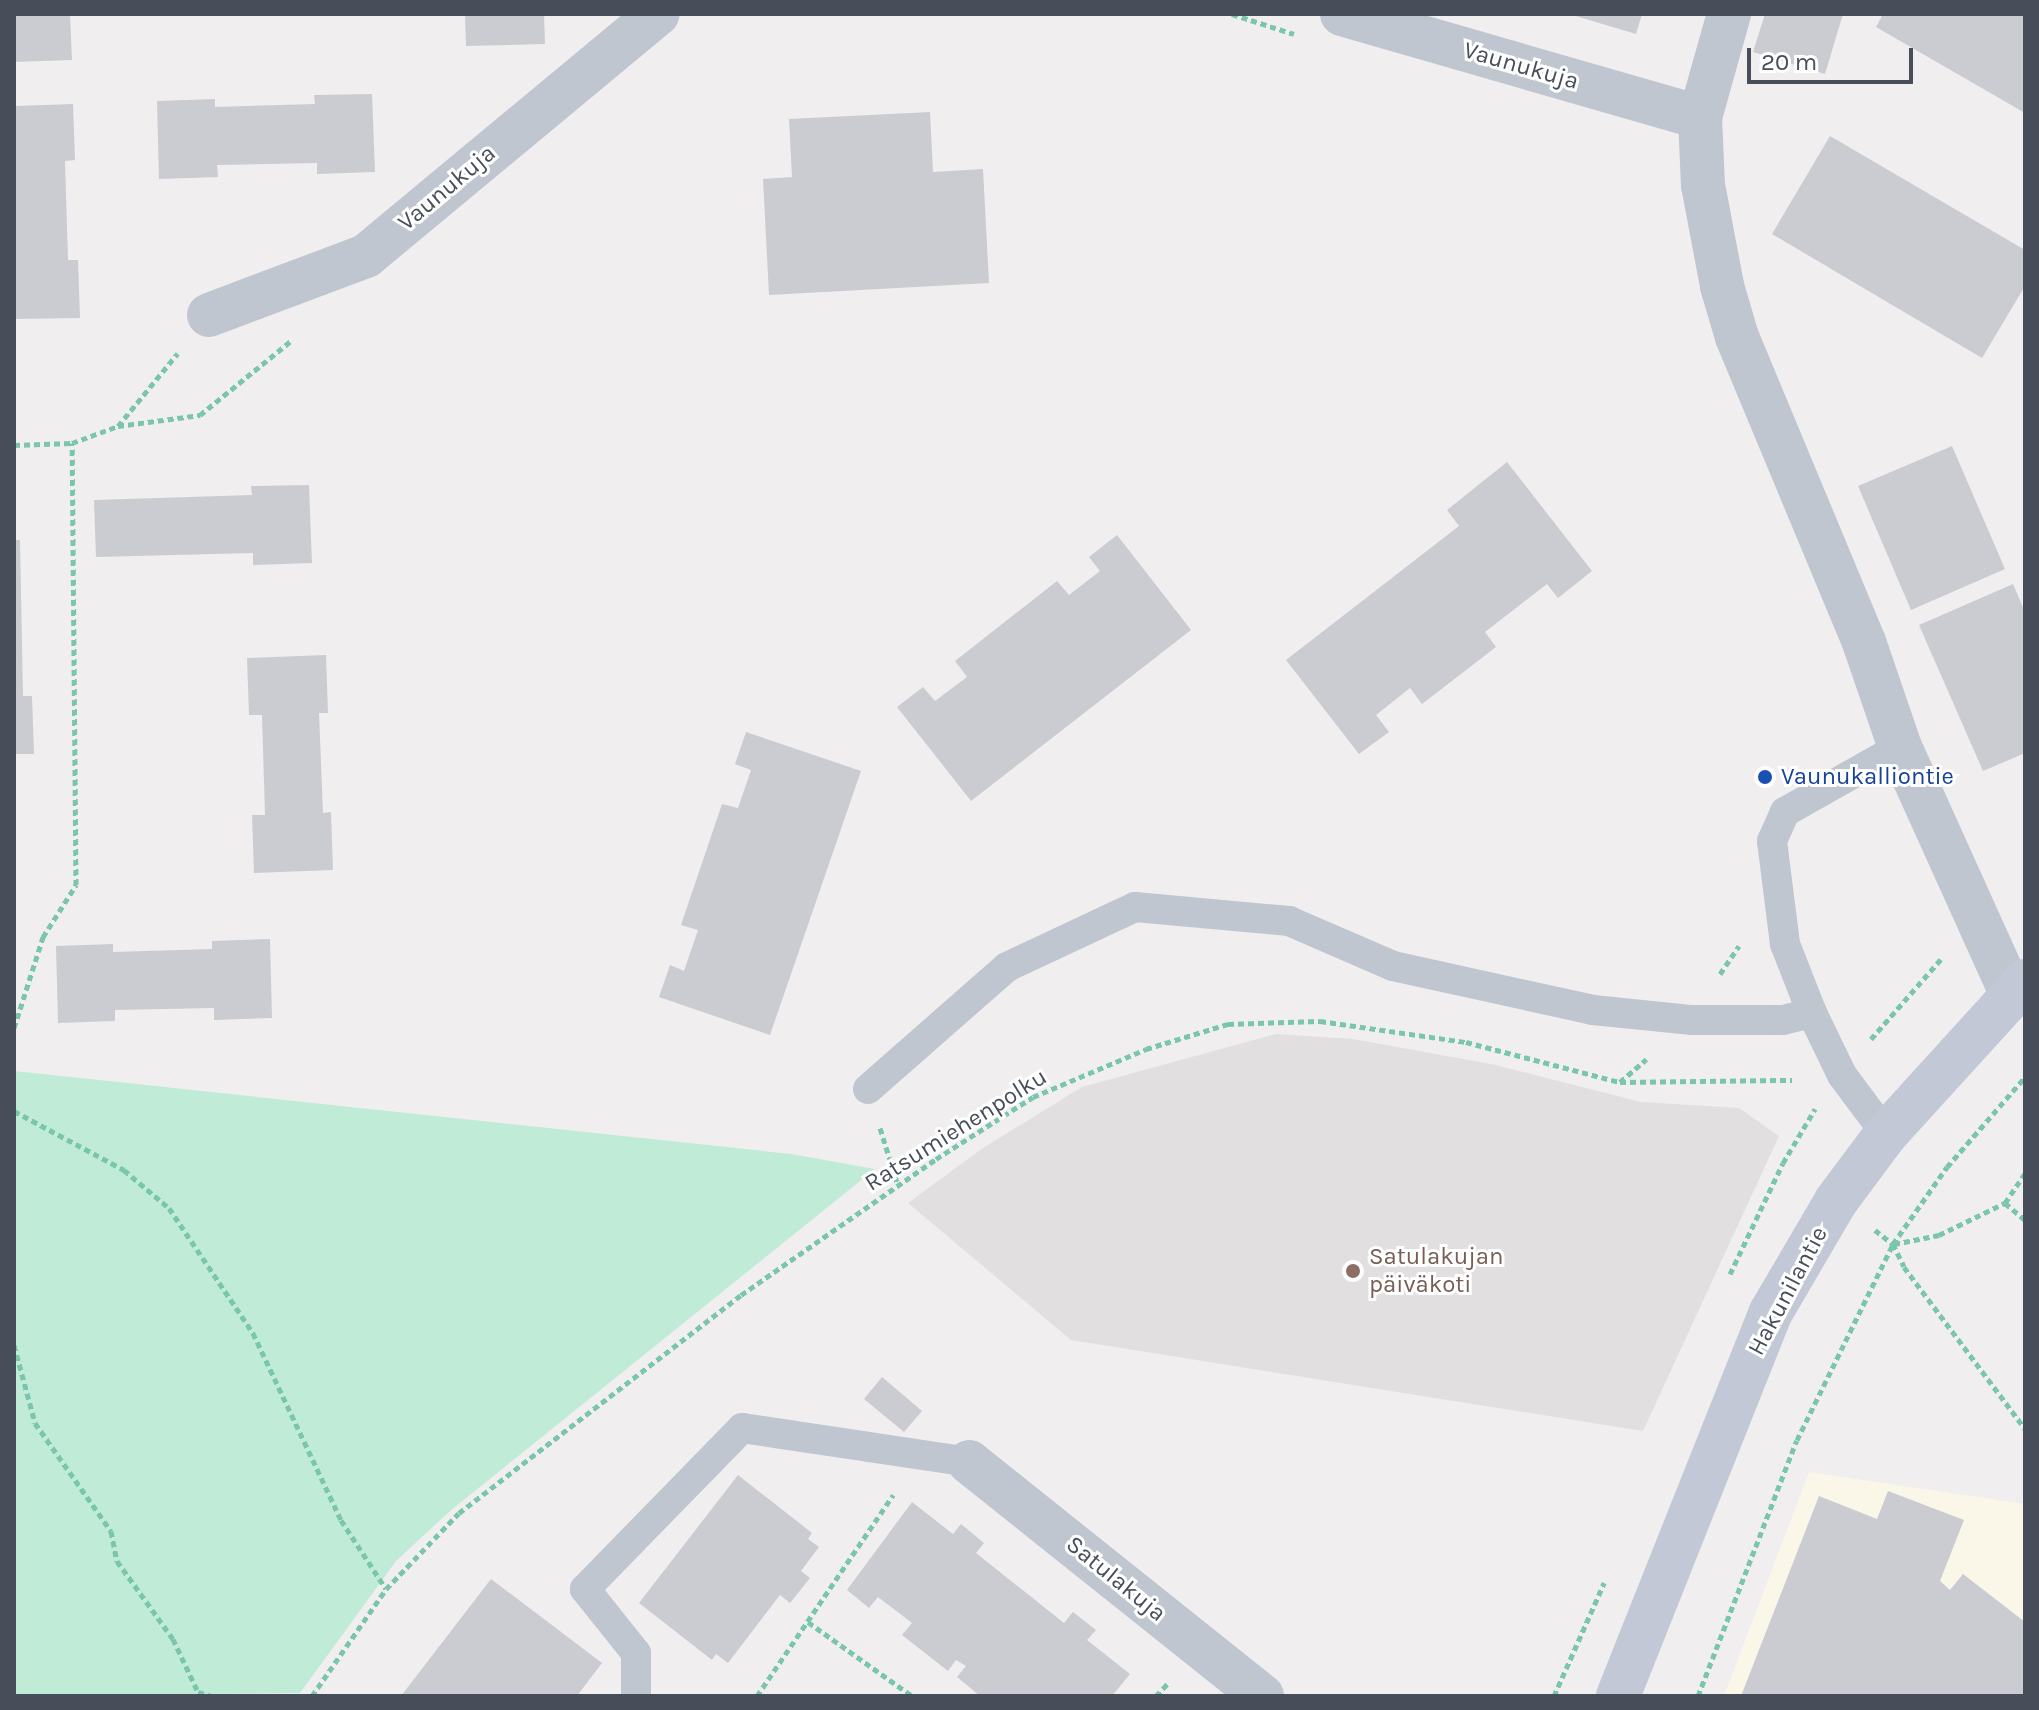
<!DOCTYPE html>
<meta charset="utf-8">
<style>
body{margin:0}
#map{position:relative;width:2039px;height:1710px;overflow:hidden;background:#f0eeee;font-family:Karla,sans-serif}
div>[style]{position:absolute}
[style*='--x']{left:calc(var(--x)*1px);top:calc(var(--y)*1px);width:calc(var(--w)*1px);rotate:calc(var(--a)*1deg)}
.commercial>*{inset:0;background:#faf7e8}
.education>*{inset:0;background:#e1dfdf}
.green>*{inset:0;background:#bfebd7}
.building>*{inset:0;background:#cbccd2}
.path>*{height:5px;margin-top:-2.5px;transform-origin:0;background:repeating-linear-gradient(90deg,#7ac6ac 0 6px,transparent 0 10px)}
.lane>*{height:30px;margin:-15px;padding:0 15px;transform-origin:15px;border-radius:15px;background:#bfc6cf}
.street>*{height:44px;margin:-22px;padding:0 22px;transform-origin:22px;border-radius:22px;background:#bfc6cf}
.secondary>*{height:44px;margin:-22px;padding:0 22px;transform-origin:22px;border-radius:22px;background:#c2c8d5}
.dots>*{width:22px;height:22px;translate:-50% -50%;box-sizing:border-box;border:4px solid #fff;border-radius:50%}
span{translate:-50% -50%;white-space:nowrap;text-align:center;line-height:1.15;-webkit-text-stroke:6px #fff;paint-order:stroke}
.street-label{font-size:24px;color:#474e5a}
.transit-label{font-size:24px;color:#164399}
.left{translate:0 -50%;text-align:left}
.education-label{font-size:24px;color:#785e54}
.frame{position:absolute;inset:0;border:16px solid #474e5a;pointer-events:none}
.scale{position:absolute;left:1747px;top:48px;width:166px;height:36px;box-sizing:border-box;border:4px solid #474e5a;border-top:0;padding-left:10px;font-size:24px;line-height:28px;white-space:nowrap;color:#474e5a;-webkit-text-stroke:6px #fff;paint-order:stroke}
</style>
<div id="map">
<div class="commercial">
<i style="clip-path:polygon(1809px 1472px,2025px 1504px,2025px 1696px,1724px 1696px)"></i>
</div>
<div class="education">
<i style="clip-path:polygon(1276px 1034px,1353px 1039px,1491px 1064px,1641px 1102px,1739px 1108px,1779px 1136px,1643px 1431px,1071px 1340px,908px 1203px,983px 1148px,1082px 1087px)"></i>
</div>
<div class="green">
<i style="clip-path:polygon(14px 1071px,791px 1154px,875px 1169px,450px 1511px,396px 1561px,300px 1693px,14px 1696px)"></i>
</div>
<div class="building">
<i style="clip-path:polygon(14px 14px,70px 14px,72px 60px,14px 62px)"></i>
<i style="clip-path:polygon(465px 14px,544px 14px,545px 44px,466px 46px)"></i>
<i style="clip-path:polygon(1569px 14px,1642px 14px,1636px 34px)"></i>
<i style="clip-path:polygon(1765px 14px,1843px 14px,1825px 74px,1753px 52px)"></i>
<i style="clip-path:polygon(1883px 14px,2025px 14px,2025px 113px,1876px 27px)"></i>
<i style="clip-path:polygon(372px 94px,375px 172px,317px 174px,317px 163px,217px 165px,218px 177px,159px 179px,157px 101px,215px 99px,215px 107px,315px 104px,314px 95px)"></i>
<i style="clip-path:polygon(73px 104px,75px 160px,65px 161px,68px 260px,78px 260px,80px 318px,14px 319px,14px 106px)"></i>
<i style="clip-path:polygon(930px 112px,933px 172px,983px 169px,989px 283px,769px 295px,763px 179px,792px 177px,789px 119px)"></i>
<i style="clip-path:polygon(1830px 136px,2025px 250px,2025px 286px,1982px 358px,1772px 234px)"></i>
<i style="clip-path:polygon(1952px 446px,2005px 569px,1911px 610px,1858px 486px)"></i>
<i style="clip-path:polygon(1507px 462px,1592px 571px,1558px 598px,1547px 584px,1485px 632px,1496px 647px,1422px 704px,1410px 688px,1376px 715px,1389px 732px,1359px 754px,1286px 660px,1459px 526px,1447px 510px)"></i>
<i style="clip-path:polygon(309px 485px,312px 563px,253px 565px,253px 553px,96px 557px,94px 500px,252px 495px,251px 486px)"></i>
<i style="clip-path:polygon(1117px 535px,1191px 630px,971px 801px,897px 707px,923px 687px,935px 701px,967px 677px,955px 661px,1057px 581px,1069px 595px,1100px 571px,1089px 557px)"></i>
<i style="clip-path:polygon(14px 540px,20px 540px,23px 696px,32px 696px,34px 754px,14px 754px)"></i>
<i style="clip-path:polygon(2013px 584px,2025px 612px,2025px 753px,1983px 771px,1919px 625px)"></i>
<i style="clip-path:polygon(326px 655px,328px 713px,319px 713px,323px 813px,331px 812px,333px 870px,254px 873px,252px 815px,265px 815px,262px 715px,249px 715px,247px 658px)"></i>
<i style="clip-path:polygon(746px 732px,861px 771px,770px 1035px,659px 997px,670px 965px,684px 971px,698px 930px,681px 925px,722px 804px,738px 808px,751px 770px,735px 764px)"></i>
<i style="clip-path:polygon(270px 939px,272px 1018px,214px 1020px,214px 1008px,115px 1010px,115px 1021px,58px 1023px,56px 946px,113px 944px,113px 952px,212px 949px,212px 941px)"></i>
<i style="clip-path:polygon(882px 1377px,922px 1411px,904px 1432px,864px 1399px)"></i>
<i style="clip-path:polygon(738px 1475px,812px 1533px,808px 1539px,819px 1547px,801px 1571px,810px 1578px,790px 1603px,780px 1595px,728px 1663px,716px 1654px,712px 1660px,639px 1603px)"></i>
<i style="clip-path:polygon(1888px 1491px,1964px 1520px,1940px 1581px,1950px 1590px,1963px 1574px,2025px 1622px,2025px 1696px,1741px 1696px,1819px 1496px,1877px 1519px)"></i>
<i style="clip-path:polygon(912px 1502px,953px 1534px,961px 1524px,984px 1543px,976px 1553px,1064px 1623px,1073px 1612px,1096px 1630px,1087px 1640px,1130px 1674px,1112px 1696px,980px 1696px,957px 1677px,966px 1666px,956px 1660px,948px 1671px,902px 1635px,912px 1623px,878px 1597px,869px 1608px,847px 1590px)"></i>
<i style="clip-path:polygon(491px 1579px,602px 1663px,577px 1696px,401px 1696px)"></i>
</div>
<div class="path">
<i style="--x:1232;--y:14;--w:65;--a:17.9"></i>
<i style="--x:118;--y:426;--w:83;--a:-7.6"></i>
<i style="--x:200;--y:415;--w:119;--a:-39.2"></i>
<i style="--x:14;--y:445;--w:58;--a:-2"></i>
<i style="--x:1720;--y:974;--w:34;--a:-56"></i>
<i style="--x:14;--y:1028;--w:96;--a:-72.3"></i>
<i style="--x:43;--y:937;--w:62;--a:-57.6"></i>
<i style="--x:76;--y:885;--w:442;--a:-90.5"></i>
<i style="--x:72;--y:443;--w:49;--a:-20.3"></i>
<i style="--x:118;--y:426;--w:94;--a:-50.6"></i>
<i style="--x:1871;--y:1039;--w:106;--a:-48.8"></i>
<i style="--x:1620;--y:1082;--w:35;--a:-41"></i>
<i style="--x:14;--y:1111;--w:125;--a:28.2"></i>
<i style="--x:124;--y:1170;--w:59;--a:40.2"></i>
<i style="--x:169;--y:1208;--w:151;--a:56.1"></i>
<i style="--x:253;--y:1333;--w:207;--a:64.8"></i>
<i style="--x:341;--y:1520;--w:82;--a:56.9"></i>
<i style="--x:880;--y:1128;--w:60;--a:72.5"></i>
<i style="--x:2005;--y:1203;--w:26;--a:40"></i>
<i style="--x:1875;--y:1230;--w:23;--a:38"></i>
<i style="--x:1893;--y:1244;--w:25;--a:64"></i>
<i style="--x:1904;--y:1267;--w:202;--a:53.2"></i>
<i style="--x:1894;--y:1244;--w:46;--a:-11.3"></i>
<i style="--x:1939;--y:1235;--w:73;--a:-25.9"></i>
<i style="--x:2005;--y:1203;--w:36;--a:-56"></i>
<i style="--x:1730;--y:1274;--w:123;--a:-64.5"></i>
<i style="--x:1783;--y:1163;--w:63;--a:-59.3"></i>
<i style="--x:14;--y:1345;--w:81;--a:74.9"></i>
<i style="--x:35;--y:1423;--w:132;--a:54.9"></i>
<i style="--x:111;--y:1531;--w:31;--a:79"></i>
<i style="--x:117;--y:1561;--w:96;--a:54.3"></i>
<i style="--x:173;--y:1639;--w:59;--a:64.7"></i>
<i style="--x:198;--y:1692;--w:14;--a:17"></i>
<i style="--x:808;--y:1622;--w:128;--a:35.4"></i>
<i style="--x:312;--y:1696;--w:130;--a:-55.3"></i>
<i style="--x:386;--y:1589;--w:105;--a:-46.2"></i>
<i style="--x:459;--y:1513;--w:356;--a:-37.7"></i>
<i style="--x:741;--y:1295;--w:238;--a:-34.9"></i>
<i style="--x:936;--y:1159;--w:115;--a:-32.6"></i>
<i style="--x:1033;--y:1097;--w:123;--a:-23"></i>
<i style="--x:1146;--y:1049;--w:86;--a:-17"></i>
<i style="--x:1228;--y:1024;--w:92;--a:-1.9"></i>
<i style="--x:1320;--y:1021;--w:148;--a:8.2"></i>
<i style="--x:1466;--y:1042;--w:159;--a:14.6"></i>
<i style="--x:1620;--y:1082;--w:172;--a:-0.7"></i>
<i style="--x:757;--y:1696;--w:243;--a:-55.9"></i>
<i style="--x:1156;--y:1696;--w:18;--a:-47"></i>
<i style="--x:1554;--y:1696;--w:124;--a:-66.1"></i>
<i style="--x:1698;--y:1696;--w:274;--a:-68.9"></i>
<i style="--x:1797;--y:1440;--w:218;--a:-63.9"></i>
<i style="--x:1893;--y:1244;--w:94;--a:-55"></i>
<i style="--x:1947;--y:1167;--w:119;--a:-49.1"></i>
</div>
<div class="lane">
<i style="--x:868;--y:1089;--w:185;--a:-41.3"></i>
<i style="--x:1007;--y:967;--w:141;--a:-25.1"></i>
<i style="--x:1135;--y:907;--w:155;--a:5.2"></i>
<i style="--x:1289;--y:921;--w:113;--a:23.4"></i>
<i style="--x:1393;--y:966;--w:205;--a:12.4"></i>
<i style="--x:1593;--y:1010;--w:100;--a:5.8"></i>
<i style="--x:1692;--y:1020;--w:91;--a:0"></i>
<i style="--x:1783;--y:1020;--w:30;--a:-14"></i>
<i style="--x:1886;--y:1134;--w:74;--a:-126.7"></i>
<i style="--x:1842;--y:1075;--w:69;--a:-115.8"></i>
<i style="--x:1812;--y:1013;--w:74;--a:-111.4"></i>
<i style="--x:1785;--y:944;--w:104;--a:-97.2"></i>
<i style="--x:1772;--y:841;--w:32;--a:-66"></i>
<i style="--x:1785;--y:812;--w:132;--a:-29.5"></i>
<i style="--x:636;--y:1696;--w:43;--a:-90"></i>
<i style="--x:636;--y:1653;--w:82;--a:-128.6"></i>
<i style="--x:585;--y:1589;--w:225;--a:-45.7"></i>
<i style="--x:742;--y:1428;--w:230;--a:8.5"></i>
</div>
<div class="street">
<i style="--x:1342;--y:14;--w:373;--a:16.1"></i>
<i style="--x:1729;--y:14;--w:107;--a:105.7"></i>
<i style="--x:1700;--y:117;--w:68;--a:87.5"></i>
<i style="--x:1703;--y:185;--w:103;--a:79.3"></i>
<i style="--x:1722;--y:286;--w:53;--a:73.6"></i>
<i style="--x:1737;--y:337;--w:330;--a:67.4"></i>
<i style="--x:1864;--y:642;--w:111;--a:71.1"></i>
<i style="--x:1900;--y:747;--w:270;--a:65.7"></i>
<i style="--x:209;--y:315;--w:168;--a:-20.6"></i>
<i style="--x:366;--y:256;--w:379;--a:-39.7"></i>
<i style="--x:969;--y:1462;--w:375;--a:38.6"></i>
</div>
<div class="secondary">
<i style="--x:1618;--y:1696;--w:413;--a:-68.3"></i>
<i style="--x:1771;--y:1312;--w:129;--a:-59.6"></i>
<i style="--x:1836;--y:1201;--w:84;--a:-53.3"></i>
<i style="--x:1886;--y:1134;--w:207;--a:-47.7"></i>
</div>
<div class="dots">
<i style="left:1765px;top:777px;background:#1a4fb4"></i>
<i style="left:1353px;top:1271px;background:#8d6e63"></i>
</div>
<div class="street-label">
<span style="left:1521px;top:66px;rotate:16deg">Vaunukuja</span>
<span style="left:447px;top:188px;rotate:-40deg">Vaunukuja</span>
<span style="left:956px;top:1130px;rotate:-32deg">Ratsumiehenpolku</span>
<span style="left:1788px;top:1291px;rotate:-62deg">Hakunilantie</span>
<span style="left:1116px;top:1579px;rotate:39deg">Satulakuja</span>
</div>
<div class="transit-label">
<span class="left" style="left:1781px;top:777px">Vaunukalliontie</span>
</div>
<div class="education-label">
<span class="left" style="left:1369px;top:1271px">Satulakujan<br>päiväkoti</span>
</div>
<div class="frame"></div>
<div class="scale">20 m</div>
</div>
